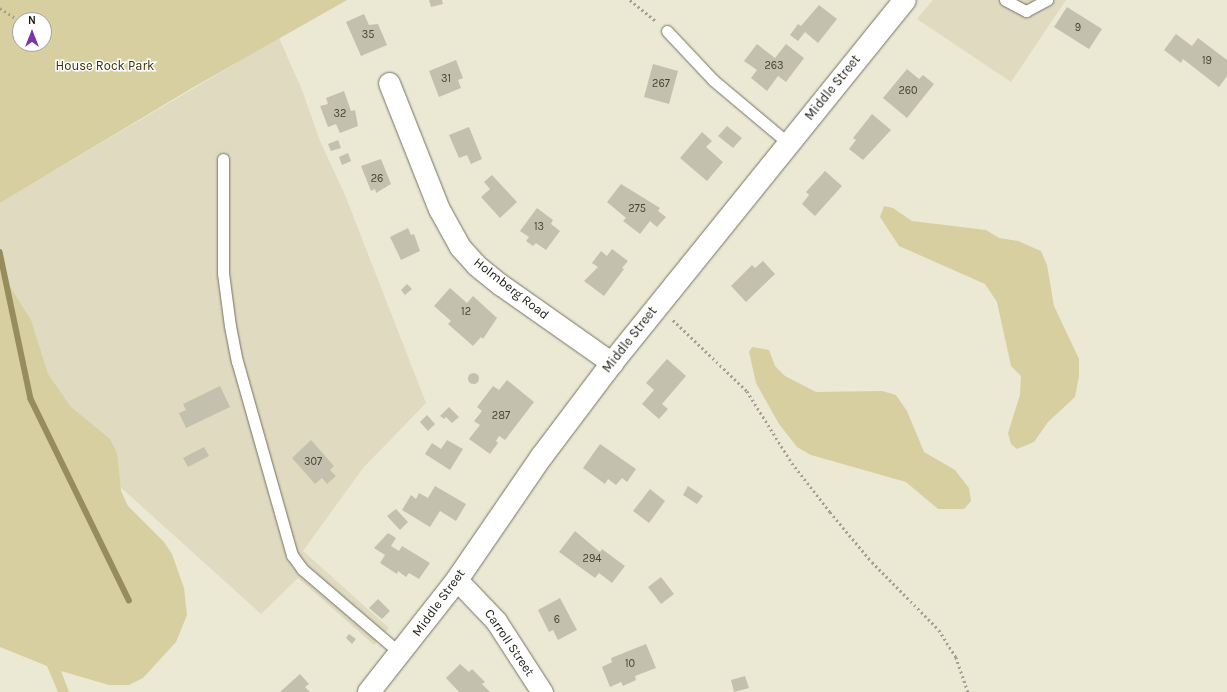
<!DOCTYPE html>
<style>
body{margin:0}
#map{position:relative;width:1227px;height:692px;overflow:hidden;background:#ebe8d4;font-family:Karla,sans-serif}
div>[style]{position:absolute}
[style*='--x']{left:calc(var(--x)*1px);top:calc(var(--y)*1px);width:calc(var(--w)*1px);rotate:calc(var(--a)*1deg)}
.built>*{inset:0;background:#dfdac0}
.green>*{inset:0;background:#d8cfa0}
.stream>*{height:5.5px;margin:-2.75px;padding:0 2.75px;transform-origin:2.75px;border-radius:2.75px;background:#968c5c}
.building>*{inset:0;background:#c4c0ae}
.round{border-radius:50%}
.path>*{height:2.5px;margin-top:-1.25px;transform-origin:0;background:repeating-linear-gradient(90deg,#a3a091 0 2px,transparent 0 5px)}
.roads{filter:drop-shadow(0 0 1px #767261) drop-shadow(0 0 1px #767261)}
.service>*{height:11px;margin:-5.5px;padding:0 5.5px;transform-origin:5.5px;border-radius:5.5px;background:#fff}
.minor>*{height:21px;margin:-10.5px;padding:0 10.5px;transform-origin:10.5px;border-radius:10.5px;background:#fff}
.secondary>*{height:22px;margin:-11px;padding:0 11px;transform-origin:11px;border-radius:11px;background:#fff}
span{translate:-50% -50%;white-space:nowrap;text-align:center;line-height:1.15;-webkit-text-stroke:3px #fff;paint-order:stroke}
.number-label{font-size:11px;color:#46443a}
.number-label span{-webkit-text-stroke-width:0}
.park-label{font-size:13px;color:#383006}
.street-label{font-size:13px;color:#1c1b14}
.north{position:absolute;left:12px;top:12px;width:40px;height:40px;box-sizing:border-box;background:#fff;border:1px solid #a4a4a1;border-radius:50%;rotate:0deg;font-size:11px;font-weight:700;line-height:16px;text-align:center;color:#1c1b14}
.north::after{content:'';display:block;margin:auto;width:14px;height:18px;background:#7a35a9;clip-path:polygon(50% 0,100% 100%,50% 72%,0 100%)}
</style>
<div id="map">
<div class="built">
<i style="clip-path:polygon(933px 0,1066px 0,1011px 82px,917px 19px)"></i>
<i style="clip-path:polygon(279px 38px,302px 90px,320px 141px,345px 195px,426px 403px,363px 468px,303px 551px,389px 628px,374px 645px,298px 578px,261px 614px,34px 409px,0 305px,0 203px)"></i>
</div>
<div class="green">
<i style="clip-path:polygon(evenodd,0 0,347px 0,192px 88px,0 203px,0 0,20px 20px,44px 20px,44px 44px,20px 44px,20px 20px)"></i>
<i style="clip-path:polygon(884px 206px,893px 208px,912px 221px,986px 230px,999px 238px,1018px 241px,1041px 251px,1047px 265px,1054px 306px,1079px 359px,1079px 376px,1075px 397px,1048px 422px,1034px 442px,1017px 449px,1011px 444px,1008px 433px,1020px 395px,1021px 376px,1011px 366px,997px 302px,985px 284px,899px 246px,880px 217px)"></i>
<i style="clip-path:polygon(0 271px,31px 320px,48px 374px,71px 407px,110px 439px,117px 453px,121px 491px,128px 506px,164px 542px,172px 554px,184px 588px,187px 615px,176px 642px,143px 678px,129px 685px,109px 685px,61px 671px,69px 692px,58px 692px,47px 666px,0 647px)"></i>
<i style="clip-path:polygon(752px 347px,769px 350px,775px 366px,785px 376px,816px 392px,882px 391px,896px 395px,907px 411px,924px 452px,955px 470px,969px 488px,971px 501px,964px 509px,938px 509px,906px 482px,811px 455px,797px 447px,779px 424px,756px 383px,749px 352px)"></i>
</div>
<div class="stream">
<i style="--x:0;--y:252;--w:150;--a:78.1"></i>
<i style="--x:31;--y:399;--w:224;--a:64"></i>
</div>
<div class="building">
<i style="clip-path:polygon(429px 0,442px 0,443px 4px,431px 7px)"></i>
<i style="clip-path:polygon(819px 5px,837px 19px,818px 43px,805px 32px,798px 41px,790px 35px,798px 24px,801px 26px)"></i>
<i style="clip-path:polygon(1067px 7px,1102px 29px,1089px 49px,1054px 27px)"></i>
<i style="clip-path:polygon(364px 14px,369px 25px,378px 24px,387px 45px,361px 56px,346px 22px)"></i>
<i style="clip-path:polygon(1176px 34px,1192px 46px,1198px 38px,1227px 60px,1227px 76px,1219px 87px,1183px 59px,1181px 63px,1164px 50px)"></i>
<i style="clip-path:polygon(757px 44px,775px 58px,786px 44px,804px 58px,786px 82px,778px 76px,767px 91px,751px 78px,757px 70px,744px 61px)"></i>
<i style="clip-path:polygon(456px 60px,463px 78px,458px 80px,461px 88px,439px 97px,429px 71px)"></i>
<i style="clip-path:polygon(653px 64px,678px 71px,669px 104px,644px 97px)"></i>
<i style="clip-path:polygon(907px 69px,919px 79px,923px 75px,934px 84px,907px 118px,883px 98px)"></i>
<i style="clip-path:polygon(344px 91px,351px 111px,355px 110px,358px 126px,340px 133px,336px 124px,328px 127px,320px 106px,328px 104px,326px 98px)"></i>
<i style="clip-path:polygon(872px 114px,891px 130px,863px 160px,849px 149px,856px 140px,853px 138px)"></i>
<i style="clip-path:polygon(727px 126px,742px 138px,733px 148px,718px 136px)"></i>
<i style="clip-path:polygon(469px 127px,482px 159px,471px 164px,467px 155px,459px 158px,449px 135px)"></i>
<i style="clip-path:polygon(702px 132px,712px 141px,706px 147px,723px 162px,707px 181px,680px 158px)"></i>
<i style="clip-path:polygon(338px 140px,341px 148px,331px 151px,328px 144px)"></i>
<i style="clip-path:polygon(348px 153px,351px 161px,342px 165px,339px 157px)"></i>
<i style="clip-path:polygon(381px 159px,391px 184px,376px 193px,375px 189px,371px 191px,361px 166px)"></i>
<i style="clip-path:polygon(825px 171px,842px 186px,815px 216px,802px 204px,809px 195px,806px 192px)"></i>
<i style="clip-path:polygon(492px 175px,517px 202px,500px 218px,481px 197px,490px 189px,484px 182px)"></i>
<i style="clip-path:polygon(621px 184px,660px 208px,658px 211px,666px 217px,657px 227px,650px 221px,640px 234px,623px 221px,626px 218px,607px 202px)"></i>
<i style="clip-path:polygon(537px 208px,553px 220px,551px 224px,560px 231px,546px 250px,536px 243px,533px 246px,526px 241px,529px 237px,520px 231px)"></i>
<i style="clip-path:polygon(408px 228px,411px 235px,414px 234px,420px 251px,401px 260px,390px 237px)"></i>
<i style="clip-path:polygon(612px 249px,628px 261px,622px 268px,624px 269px,604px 296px,584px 281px,598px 267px,592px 263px,601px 251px,607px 256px)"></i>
<i style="clip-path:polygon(763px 261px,775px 274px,746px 302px,731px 286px,752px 265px,755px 268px)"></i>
<i style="clip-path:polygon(407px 284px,412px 289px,405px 295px,401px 290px)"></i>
<i style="clip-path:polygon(450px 288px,467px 303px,473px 296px,497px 318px,483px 339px,481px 337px,473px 346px,448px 324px,451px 321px,434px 306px)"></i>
<i style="clip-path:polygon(667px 359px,686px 376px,662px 404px,668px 409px,659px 419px,642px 404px,654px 390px,646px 383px)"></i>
<i class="round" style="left:467.5px;top:372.5px;width:11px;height:11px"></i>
<i style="clip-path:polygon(507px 380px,534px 402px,505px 440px,499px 436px,496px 441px,498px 443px,490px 454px,469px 439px,480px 425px,474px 421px,482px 411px,477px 407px,493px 386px,499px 390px)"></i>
<i style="clip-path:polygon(220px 386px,230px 407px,186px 428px,179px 413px,186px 410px,183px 404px)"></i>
<i style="clip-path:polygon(449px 407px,459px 417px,452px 423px,446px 417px,444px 419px,440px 416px)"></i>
<i style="clip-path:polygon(427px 415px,435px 424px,428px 431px,420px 422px)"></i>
<i style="clip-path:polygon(311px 440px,334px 466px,330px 470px,336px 476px,327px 484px,322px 478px,315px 484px,292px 458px)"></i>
<i style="clip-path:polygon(447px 440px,463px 449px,450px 470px,425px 454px,432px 443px,441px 449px)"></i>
<i style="clip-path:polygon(600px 444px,636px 469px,627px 482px,622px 478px,616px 485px,608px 479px,605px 484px,583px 468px)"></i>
<i style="clip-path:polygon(204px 447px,209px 456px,188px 467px,183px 458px)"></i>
<i style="clip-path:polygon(435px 486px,466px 504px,456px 521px,440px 511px,430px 527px,402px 510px,411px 495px,416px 499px,419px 493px,428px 498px)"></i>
<i style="clip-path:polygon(688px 486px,703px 496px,697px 504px,683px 495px)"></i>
<i style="clip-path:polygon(650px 489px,665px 501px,649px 523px,633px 511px)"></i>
<i style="clip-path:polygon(396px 509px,408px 522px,400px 530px,387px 516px)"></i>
<i style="clip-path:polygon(575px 531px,600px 552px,602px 549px,625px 566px,612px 583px,599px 573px,595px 578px,559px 552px)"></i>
<i style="clip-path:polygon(388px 533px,396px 538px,391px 546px,399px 551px,402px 546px,430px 563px,419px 579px,409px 573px,406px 577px,398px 571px,397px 574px,380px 563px,385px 555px,374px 548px)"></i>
<i style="clip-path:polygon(661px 577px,674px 594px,661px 604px,648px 587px)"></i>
<i style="clip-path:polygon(560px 598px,577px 630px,558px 640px,553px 630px,549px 632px,538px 610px)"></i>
<i style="clip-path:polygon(378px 599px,390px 611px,382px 619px,369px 608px)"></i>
<i style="clip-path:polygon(349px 634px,356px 639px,352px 644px,346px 638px)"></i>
<i style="clip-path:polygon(646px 644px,656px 668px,635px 676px,636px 680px,623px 686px,621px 682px,610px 687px,602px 667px,612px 662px,611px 658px)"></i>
<i style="clip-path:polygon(460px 664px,469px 672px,472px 669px,485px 682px,482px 684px,490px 692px,459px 692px,446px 678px)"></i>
<i style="clip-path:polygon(300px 674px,309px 684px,305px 687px,310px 692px,280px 692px)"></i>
<i style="clip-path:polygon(745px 676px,749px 688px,734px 692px,731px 680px)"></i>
</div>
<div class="path">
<i style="--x:630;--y:0;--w:33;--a:39"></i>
<i style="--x:0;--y:8;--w:17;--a:33"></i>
<i style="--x:673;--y:320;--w:103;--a:43.8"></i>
<i style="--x:747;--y:391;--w:85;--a:58"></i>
<i style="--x:792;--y:463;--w:62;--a:52.2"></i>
<i style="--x:830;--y:512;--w:65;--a:50"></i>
<i style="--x:872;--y:562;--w:95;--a:45.4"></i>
<i style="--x:939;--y:630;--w:32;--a:58"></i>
<i style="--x:956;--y:657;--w:37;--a:71"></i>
</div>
<div class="roads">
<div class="service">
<i style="--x:1005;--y:0;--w:24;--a:28"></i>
<i style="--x:1026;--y:11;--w:24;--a:-28"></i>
<i style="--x:667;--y:31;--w:67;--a:46.8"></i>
<i style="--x:713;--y:80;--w:98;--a:40"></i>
<i style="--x:223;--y:159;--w:114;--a:90"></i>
<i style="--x:223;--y:273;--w:53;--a:82.5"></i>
<i style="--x:230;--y:326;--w:36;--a:79"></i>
<i style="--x:237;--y:361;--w:202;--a:74.2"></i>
<i style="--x:292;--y:555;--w:17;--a:54"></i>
<i style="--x:302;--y:569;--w:130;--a:40.6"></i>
</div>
<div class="minor">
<i style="--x:389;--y:83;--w:136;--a:68.4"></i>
<i style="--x:439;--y:209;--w:43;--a:61.1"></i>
<i style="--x:460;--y:247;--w:24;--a:48"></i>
<i style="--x:476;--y:265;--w:32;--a:39"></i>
<i style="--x:501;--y:285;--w:136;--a:35.1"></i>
<i style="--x:457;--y:580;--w:57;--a:46.4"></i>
<i style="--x:496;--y:621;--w:85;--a:57.1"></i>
</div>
<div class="secondary">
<i style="--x:369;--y:692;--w:142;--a:-51.8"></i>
<i style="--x:457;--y:580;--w:150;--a:-55.6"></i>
<i style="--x:542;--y:456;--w:116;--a:-53"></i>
<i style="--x:612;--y:363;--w:466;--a:-51.1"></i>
</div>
</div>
<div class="number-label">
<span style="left:1078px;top:28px">9</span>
<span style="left:368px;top:35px">35</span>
<span style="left:1207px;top:61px">19</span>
<span style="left:774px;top:66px">263</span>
<span style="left:446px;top:79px">31</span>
<span style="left:661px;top:84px">267</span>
<span style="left:908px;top:91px">260</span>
<span style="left:340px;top:114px">32</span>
<span style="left:377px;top:179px">26</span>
<span style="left:637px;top:209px">275</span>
<span style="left:539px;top:227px">13</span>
<span style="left:466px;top:312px">12</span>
<span style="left:501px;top:416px">287</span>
<span style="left:313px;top:462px">307</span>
<span style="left:592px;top:559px">294</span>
<span style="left:557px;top:620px">6</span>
<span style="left:630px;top:664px">10</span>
</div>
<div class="park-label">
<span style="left:105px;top:66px">House Rock Park</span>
</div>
<div class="street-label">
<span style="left:833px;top:88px;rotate:-51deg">Middle Street</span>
<span style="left:511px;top:289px;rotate:38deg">Holmberg Road</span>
<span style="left:630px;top:340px;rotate:-52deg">Middle Street</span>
<span style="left:439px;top:603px;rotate:-54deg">Middle Street</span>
<span style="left:509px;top:643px;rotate:56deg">Carroll Street</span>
</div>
<div class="north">N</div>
</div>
